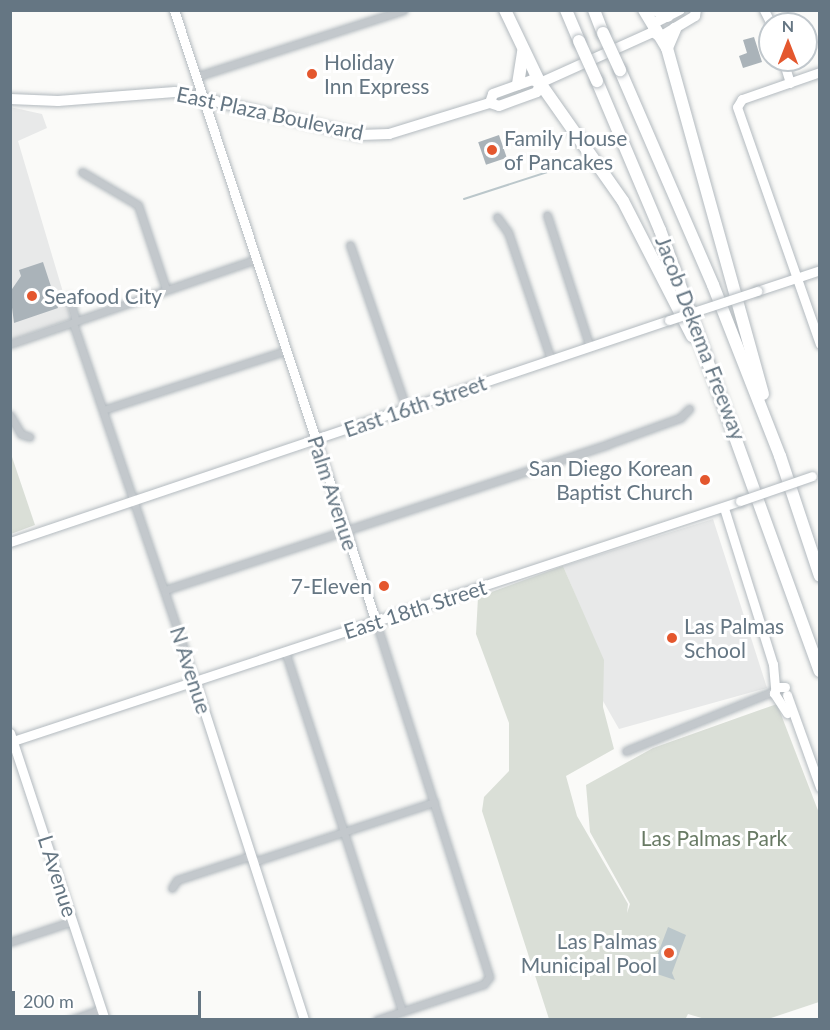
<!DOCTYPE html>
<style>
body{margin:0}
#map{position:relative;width:830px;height:1030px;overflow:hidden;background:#fafaf8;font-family:Lato,sans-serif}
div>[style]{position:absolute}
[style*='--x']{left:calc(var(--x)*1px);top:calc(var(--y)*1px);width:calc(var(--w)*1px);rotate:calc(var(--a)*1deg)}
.built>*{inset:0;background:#e8e9e9}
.green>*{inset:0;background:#dadfd7}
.water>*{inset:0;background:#bbc7cb}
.stream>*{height:2px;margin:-1px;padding:0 1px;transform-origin:1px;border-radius:1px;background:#bbc7cb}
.building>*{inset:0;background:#aab3b9;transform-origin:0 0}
.roads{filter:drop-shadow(0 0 2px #b3babf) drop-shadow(0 0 2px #b3babf)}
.street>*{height:7px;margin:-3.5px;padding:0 3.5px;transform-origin:3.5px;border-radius:3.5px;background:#c3c8cc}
.secondary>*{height:9px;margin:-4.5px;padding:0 4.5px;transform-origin:4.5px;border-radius:4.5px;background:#fff}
.primary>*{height:10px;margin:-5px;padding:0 5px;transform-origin:5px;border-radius:5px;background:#fff}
.highway>*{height:12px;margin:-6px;padding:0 6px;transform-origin:6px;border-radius:6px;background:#fff}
.bridges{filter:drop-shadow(0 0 2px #b3babf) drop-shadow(0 0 2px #b3babf)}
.secondary-bridge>*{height:9px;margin:-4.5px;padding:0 4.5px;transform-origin:4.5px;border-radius:4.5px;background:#fff}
.highway-bridge>*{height:12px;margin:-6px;padding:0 6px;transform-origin:6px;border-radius:6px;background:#fff}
.dots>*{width:16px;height:16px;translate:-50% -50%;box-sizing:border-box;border:3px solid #fff;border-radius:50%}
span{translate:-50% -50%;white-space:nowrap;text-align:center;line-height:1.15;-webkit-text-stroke:6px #fff;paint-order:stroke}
.poi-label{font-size:21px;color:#657683}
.left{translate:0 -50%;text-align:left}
.right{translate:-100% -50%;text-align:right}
.street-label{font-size:21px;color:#657683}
.park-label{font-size:21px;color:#687a64}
.frame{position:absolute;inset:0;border:12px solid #657683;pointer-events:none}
.north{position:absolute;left:758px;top:12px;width:60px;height:60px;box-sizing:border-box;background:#fff;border:2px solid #c1c8cd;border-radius:50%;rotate:0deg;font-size:16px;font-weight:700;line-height:24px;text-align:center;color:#657683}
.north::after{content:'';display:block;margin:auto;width:21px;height:27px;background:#e4572e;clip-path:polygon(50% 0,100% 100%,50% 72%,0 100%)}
.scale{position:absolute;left:12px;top:991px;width:189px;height:27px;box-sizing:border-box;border:3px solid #657683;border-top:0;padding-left:8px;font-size:18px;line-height:21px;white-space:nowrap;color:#657683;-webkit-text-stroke:4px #fff;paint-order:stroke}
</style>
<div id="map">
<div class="built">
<div style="clip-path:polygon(10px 107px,42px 114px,47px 128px,18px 141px,71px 319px,11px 340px)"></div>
<div style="clip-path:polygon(713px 519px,767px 688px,619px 729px,603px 701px,603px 660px,563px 566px)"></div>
</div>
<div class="green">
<div style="clip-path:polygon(10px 451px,35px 525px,11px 534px,10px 534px)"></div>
<div style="clip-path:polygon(563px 566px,604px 660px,603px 707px,614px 749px,566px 776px,577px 816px,628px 904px,627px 913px,630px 904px,590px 832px,586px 785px,653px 748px,777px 704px,819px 813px,819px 1002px,768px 1019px,705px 1019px,688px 1014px,685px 1020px,549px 1019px,482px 811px,484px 797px,509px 771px,509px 723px,476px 634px,478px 597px)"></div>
</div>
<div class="water">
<div style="clip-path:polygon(668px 927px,686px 935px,672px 973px,675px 980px,651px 972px)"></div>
</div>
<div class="stream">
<div style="--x:464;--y:199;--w:104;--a:-17.9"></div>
</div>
<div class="building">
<div style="clip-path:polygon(754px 37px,762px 62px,743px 68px,739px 56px,747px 53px,743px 40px)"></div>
<div style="left:499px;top:135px;width:24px;height:22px;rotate:71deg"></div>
<div style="clip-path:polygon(43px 262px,58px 308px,14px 323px,10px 292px,21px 276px,19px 270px)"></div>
</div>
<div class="roads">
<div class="street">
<div style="--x:195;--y:77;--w:219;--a:-17.8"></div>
<div style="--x:82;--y:172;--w:65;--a:30.5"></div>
<div style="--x:138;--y:205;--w:89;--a:71.6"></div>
<div style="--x:547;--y:215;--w:139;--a:72"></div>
<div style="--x:497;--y:217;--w:19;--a:54"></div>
<div style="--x:508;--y:232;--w:135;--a:71.4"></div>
<div style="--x:350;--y:245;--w:172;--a:71"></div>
<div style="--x:69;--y:297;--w:25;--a:74"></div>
<div style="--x:73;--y:323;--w:379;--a:71.2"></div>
<div style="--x:10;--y:344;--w:261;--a:-19"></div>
<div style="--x:103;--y:410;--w:191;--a:-18"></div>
<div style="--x:10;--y:415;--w:22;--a:60"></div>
<div style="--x:21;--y:434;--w:9;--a:18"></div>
<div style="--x:165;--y:590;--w:466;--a:-18.2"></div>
<div style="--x:608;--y:444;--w:77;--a:-19.9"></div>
<div style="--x:680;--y:418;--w:13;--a:-45"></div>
<div style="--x:376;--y:622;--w:373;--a:72.3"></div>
<div style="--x:489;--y:977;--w:9;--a:126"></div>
<div style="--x:484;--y:984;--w:113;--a:161.4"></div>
<div style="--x:285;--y:651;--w:379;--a:72"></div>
<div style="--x:626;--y:751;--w:160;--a:-22.1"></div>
<div style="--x:253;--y:862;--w:191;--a:-18.3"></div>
<div style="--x:172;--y:888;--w:9;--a:-58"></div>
<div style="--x:177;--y:880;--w:77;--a:-18.2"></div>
<div style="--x:10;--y:942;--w:66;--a:-18.4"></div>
<div style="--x:71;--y:1020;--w:32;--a:-20"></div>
</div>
<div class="secondary">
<div style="--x:174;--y:10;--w:644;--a:71.73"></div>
<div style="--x:764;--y:10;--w:16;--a:63"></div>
<div style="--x:783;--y:60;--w:24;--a:73"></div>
<div style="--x:820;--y:72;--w:83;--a:160.9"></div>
<div style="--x:742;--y:99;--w:9;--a:122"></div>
<div style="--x:737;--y:107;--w:251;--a:70.7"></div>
<div style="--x:757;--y:291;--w:66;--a:-18.4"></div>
<div style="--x:724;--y:508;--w:164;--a:72.6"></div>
<div style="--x:773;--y:664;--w:25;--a:85"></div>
<div style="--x:10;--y:542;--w:695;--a:-18.62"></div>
<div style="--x:195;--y:682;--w:355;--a:72.1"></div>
<div style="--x:785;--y:687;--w:8;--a:180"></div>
<div style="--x:777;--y:687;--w:7;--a:117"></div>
<div style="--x:774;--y:693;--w:24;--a:57"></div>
<div style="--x:787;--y:695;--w:98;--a:70.3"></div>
<div style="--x:10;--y:733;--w:302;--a:71.7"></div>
<div style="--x:10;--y:742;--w:769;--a:-18.27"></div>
</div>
<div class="primary">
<div style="--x:653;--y:32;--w:9;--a:-84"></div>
<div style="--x:654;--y:23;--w:29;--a:-27"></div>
<div style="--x:10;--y:99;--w:48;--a:2.4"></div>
<div style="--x:58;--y:101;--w:117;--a:-4.4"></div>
<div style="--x:175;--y:92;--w:190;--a:13.1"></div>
<div style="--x:360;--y:135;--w:29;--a:-2"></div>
<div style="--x:389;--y:134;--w:106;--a:-17.1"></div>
<div style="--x:490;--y:103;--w:9;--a:18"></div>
<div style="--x:499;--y:106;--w:40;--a:-20.2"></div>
<div style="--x:537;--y:92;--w:9;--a:-72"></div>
<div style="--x:490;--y:103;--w:9;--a:-72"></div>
<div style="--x:493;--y:94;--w:41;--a:-19.7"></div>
<div style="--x:532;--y:80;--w:9;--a:21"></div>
<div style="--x:540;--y:83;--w:124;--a:-24.3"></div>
<div style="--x:653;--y:32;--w:9;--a:36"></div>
<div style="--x:660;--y:37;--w:41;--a:-31"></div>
<div style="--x:695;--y:16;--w:6;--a:-81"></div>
</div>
<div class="highway">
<div style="--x:505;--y:10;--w:81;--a:64.4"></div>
<div style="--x:540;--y:83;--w:144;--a:54.9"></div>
<div style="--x:623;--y:201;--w:152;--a:62.9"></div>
<div style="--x:566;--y:10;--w:34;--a:67"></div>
<div style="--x:594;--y:10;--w:25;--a:69"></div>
<div style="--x:644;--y:10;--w:44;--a:58.8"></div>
<div style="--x:667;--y:48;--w:359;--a:74.5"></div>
<div style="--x:656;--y:10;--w:13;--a:27"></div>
<div style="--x:667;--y:48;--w:21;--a:-67"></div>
<div style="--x:620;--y:70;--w:234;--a:66.6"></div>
<div style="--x:713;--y:285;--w:184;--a:68.6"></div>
<div style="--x:780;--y:456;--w:126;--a:71.6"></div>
<div style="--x:597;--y:81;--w:162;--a:67.1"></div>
<div style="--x:660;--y:230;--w:469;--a:70.1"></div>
<div style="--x:518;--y:84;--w:33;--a:-81"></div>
</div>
</div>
<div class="bridges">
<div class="secondary-bridge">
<div style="--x:669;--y:320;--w:93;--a:-18.2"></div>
<div style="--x:740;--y:501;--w:76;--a:-19.1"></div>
</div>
<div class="highway-bridge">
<div style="--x:603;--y:33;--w:41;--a:65.3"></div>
<div style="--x:579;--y:41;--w:44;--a:65.8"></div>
</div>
</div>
<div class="dots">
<div style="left:312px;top:74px;background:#e4572e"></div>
<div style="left:492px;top:150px;background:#e4572e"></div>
<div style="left:32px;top:296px;background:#e4572e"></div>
<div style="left:705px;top:480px;background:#e4572e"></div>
<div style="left:384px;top:586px;background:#e4572e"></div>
<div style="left:672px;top:638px;background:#e4572e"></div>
<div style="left:669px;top:953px;background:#e4572e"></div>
</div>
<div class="poi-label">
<span class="left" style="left:324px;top:74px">Holiday<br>Inn Express</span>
<span class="left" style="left:504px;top:150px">Family House<br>of Pancakes</span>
<span class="left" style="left:44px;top:296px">Seafood City</span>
<span class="right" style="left:693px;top:480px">San Diego Korean<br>Baptist Church</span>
<span class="right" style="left:372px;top:586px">7-Eleven</span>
<span class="left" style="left:684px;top:638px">Las Palmas<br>School</span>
<span class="right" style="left:657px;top:953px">Las Palmas<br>Municipal Pool</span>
</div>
<div class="street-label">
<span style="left:270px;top:113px;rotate:12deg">East Plaza Boulevard</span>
<span style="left:701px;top:338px;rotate:69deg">Jacob Dekema Freeway</span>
<span style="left:415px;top:406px;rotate:-19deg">East 16th Street</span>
<span style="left:333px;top:493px;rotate:72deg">Palm Avenue</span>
<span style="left:415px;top:609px;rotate:-18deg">East 18th Street</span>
<span style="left:191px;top:670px;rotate:72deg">N Avenue</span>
<span style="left:58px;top:876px;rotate:72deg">L Avenue</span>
</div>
<div class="park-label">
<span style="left:714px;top:838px">Las Palmas Park</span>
</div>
<div class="frame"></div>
<div class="north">N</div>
<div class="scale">200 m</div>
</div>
